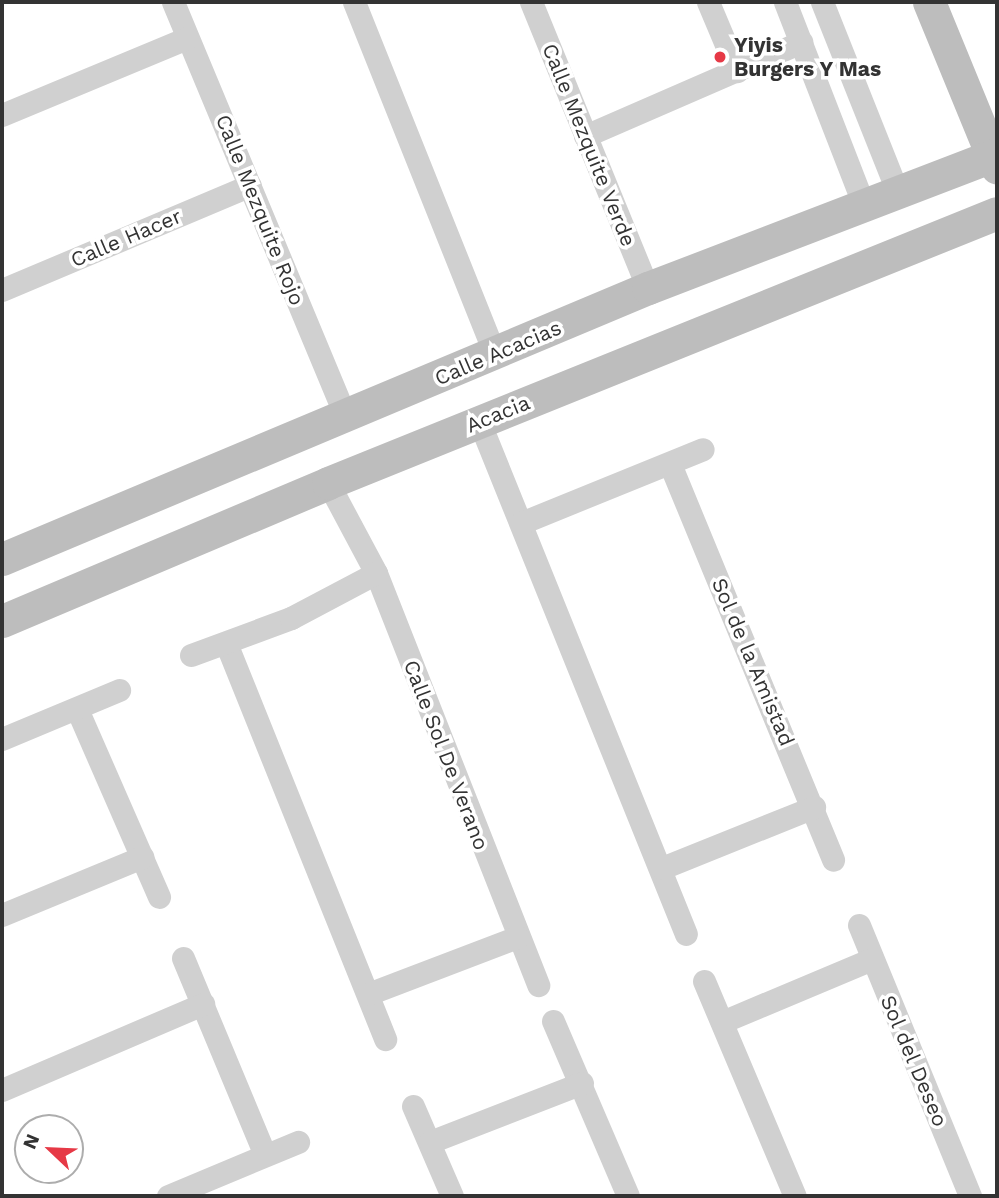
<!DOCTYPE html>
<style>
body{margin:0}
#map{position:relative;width:999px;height:1198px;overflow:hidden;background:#fff;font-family:"Work Sans",sans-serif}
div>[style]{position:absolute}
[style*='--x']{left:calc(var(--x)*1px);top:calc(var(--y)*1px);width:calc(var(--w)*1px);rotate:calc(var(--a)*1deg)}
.street>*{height:23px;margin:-11.5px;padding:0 11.5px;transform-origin:11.5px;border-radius:11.5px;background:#d0d0d0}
.secondary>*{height:33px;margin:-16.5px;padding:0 16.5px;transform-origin:16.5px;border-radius:16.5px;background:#bdbdbd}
.dots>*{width:19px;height:19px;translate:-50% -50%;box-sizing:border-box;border:4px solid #fff;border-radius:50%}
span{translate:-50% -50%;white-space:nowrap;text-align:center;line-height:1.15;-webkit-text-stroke:7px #fff;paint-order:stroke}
.poi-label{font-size:21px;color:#333;font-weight:700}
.left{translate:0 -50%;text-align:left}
.street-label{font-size:21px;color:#333}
.frame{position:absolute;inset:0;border:4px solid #333;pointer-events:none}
.north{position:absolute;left:14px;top:1114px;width:70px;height:70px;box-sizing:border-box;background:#fff;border:2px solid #adadad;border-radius:50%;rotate:293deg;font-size:19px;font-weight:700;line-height:28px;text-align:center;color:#333}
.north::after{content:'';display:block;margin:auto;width:24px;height:32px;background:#e63946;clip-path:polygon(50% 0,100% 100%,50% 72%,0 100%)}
</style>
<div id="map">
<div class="street">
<div style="--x:173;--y:2;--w:451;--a:67.4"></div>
<div style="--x:354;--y:2;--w:379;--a:68.2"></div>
<div style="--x:531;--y:2;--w:309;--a:67.8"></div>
<div style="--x:708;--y:2;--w:75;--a:67.2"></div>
<div style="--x:785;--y:2;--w:216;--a:68.8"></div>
<div style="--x:822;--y:2;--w:202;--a:68.3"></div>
<div style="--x:2;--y:115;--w:200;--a:-22.6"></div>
<div style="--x:585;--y:136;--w:236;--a:-23.5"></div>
<div style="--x:2;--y:290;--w:269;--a:-22.9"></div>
<div style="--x:479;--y:421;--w:553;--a:68.03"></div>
<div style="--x:670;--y:464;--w:428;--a:67.6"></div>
<div style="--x:328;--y:483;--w:102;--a:61.9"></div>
<div style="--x:376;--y:573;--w:443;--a:68.5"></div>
<div style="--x:521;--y:523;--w:196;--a:-22.1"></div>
<div style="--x:226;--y:643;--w:427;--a:68.1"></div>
<div style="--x:191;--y:655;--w:107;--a:-20.3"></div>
<div style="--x:291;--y:618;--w:96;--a:-27.9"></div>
<div style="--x:77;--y:709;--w:205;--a:66.4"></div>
<div style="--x:2;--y:739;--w:127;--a:-22.7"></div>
<div style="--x:662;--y:868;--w:164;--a:-21.9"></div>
<div style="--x:2;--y:915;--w:152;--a:-22.5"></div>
<div style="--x:859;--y:925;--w:293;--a:67.7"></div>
<div style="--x:183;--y:958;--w:213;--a:67.4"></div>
<div style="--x:704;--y:981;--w:233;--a:67.1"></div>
<div style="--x:368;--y:994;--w:160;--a:-20.9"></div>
<div style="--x:553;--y:1021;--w:190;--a:66.8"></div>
<div style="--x:722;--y:1022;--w:163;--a:-22.8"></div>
<div style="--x:2;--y:1090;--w:219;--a:-23.2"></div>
<div style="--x:413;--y:1106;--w:98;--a:66.6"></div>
<div style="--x:430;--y:1142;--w:163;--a:-21.2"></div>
<div style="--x:168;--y:1196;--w:141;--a:-22.6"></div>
</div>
<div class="secondary">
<div style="--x:929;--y:2;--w:179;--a:67.7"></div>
<div style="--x:2;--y:559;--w:701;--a:-22.76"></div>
<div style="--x:648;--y:288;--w:374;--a:-21"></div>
<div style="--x:2;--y:621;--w:354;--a:-22.9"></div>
<div style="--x:328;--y:483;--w:721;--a:-21.98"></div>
</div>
<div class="dots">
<div style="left:720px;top:57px;background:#e63946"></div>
</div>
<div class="poi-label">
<span class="left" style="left:734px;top:57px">Yiyis<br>Burgers Y Mas</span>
</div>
<div class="street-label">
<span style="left:589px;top:145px;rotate:68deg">Calle Mezquite Verde</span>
<span style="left:260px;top:210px;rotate:68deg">Calle Mezquite Rojo</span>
<span style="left:126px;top:238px;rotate:-23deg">Calle Hacer</span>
<span style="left:498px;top:353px;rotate:-23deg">Calle Acacias</span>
<span style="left:498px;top:414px;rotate:-22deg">Acacia</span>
<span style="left:753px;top:662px;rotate:67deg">Sol de la Amistad</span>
<span style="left:446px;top:755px;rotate:69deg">Calle Sol De Verano</span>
<span style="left:914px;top:1061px;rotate:67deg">Sol del Deseo</span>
</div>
<div class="frame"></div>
<div class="north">N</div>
</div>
